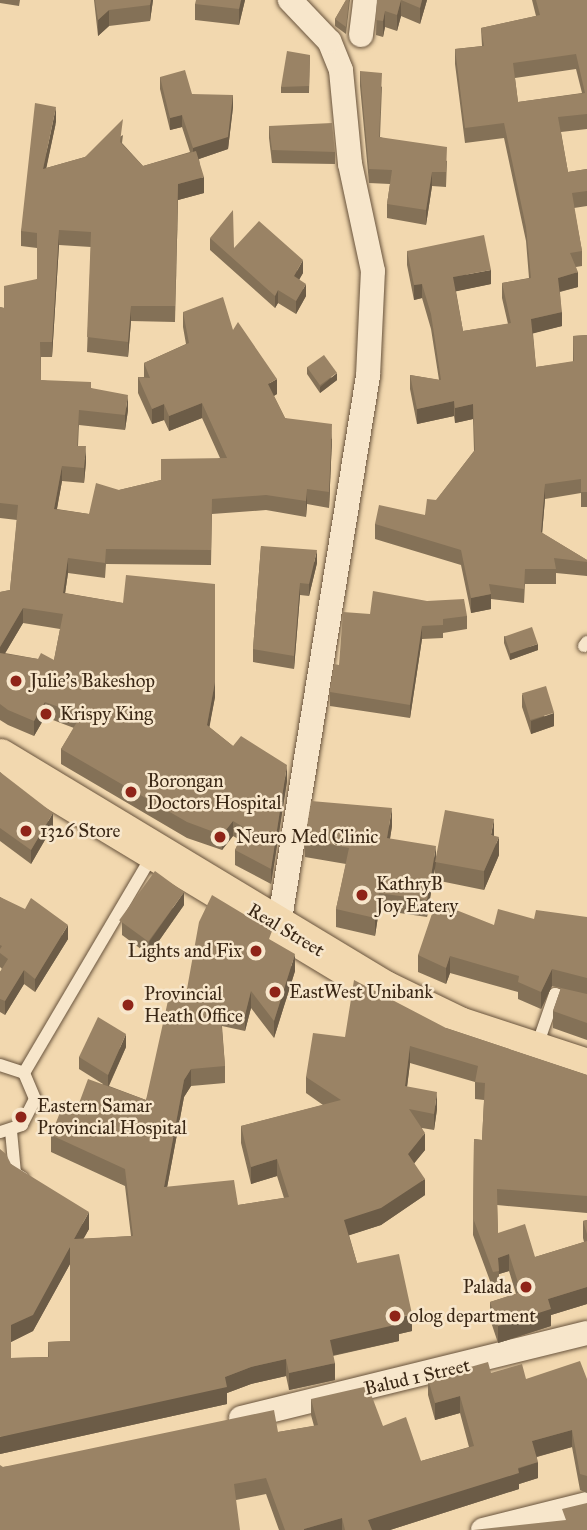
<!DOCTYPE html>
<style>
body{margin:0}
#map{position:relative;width:587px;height:1530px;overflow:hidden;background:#f2d8af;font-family:"IM FELL Great Primer",serif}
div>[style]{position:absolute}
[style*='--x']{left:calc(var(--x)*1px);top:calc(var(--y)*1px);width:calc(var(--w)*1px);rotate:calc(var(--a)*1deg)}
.roads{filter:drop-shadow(0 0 2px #68533c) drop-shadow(0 0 2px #68533c)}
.service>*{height:12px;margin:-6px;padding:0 6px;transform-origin:6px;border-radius:6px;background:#f7e6cb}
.minor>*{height:24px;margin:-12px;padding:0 12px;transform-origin:12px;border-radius:12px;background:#f7e6cb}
.primary>*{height:38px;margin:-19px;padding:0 19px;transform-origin:19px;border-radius:19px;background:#f2d8af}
.wall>*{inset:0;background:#847157}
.shaded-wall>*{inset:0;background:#6c5c47}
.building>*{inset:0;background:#9a8365;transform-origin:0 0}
.dots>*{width:19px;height:19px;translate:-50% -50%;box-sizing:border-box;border:4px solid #f7e6cb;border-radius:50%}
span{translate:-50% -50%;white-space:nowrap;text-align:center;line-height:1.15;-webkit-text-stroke:5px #f7e6cb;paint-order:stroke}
.poi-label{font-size:19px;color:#3a2715}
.left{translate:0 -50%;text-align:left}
.right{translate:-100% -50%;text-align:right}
.street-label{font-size:19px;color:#3a2715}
</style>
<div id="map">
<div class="roads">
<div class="service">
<div style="--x:584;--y:646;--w:5;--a:-53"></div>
<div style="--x:537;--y:1046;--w:55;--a:-70.9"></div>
<div style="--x:555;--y:994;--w:33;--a:16"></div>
<div style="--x:0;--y:1065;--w:25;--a:18"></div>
<div style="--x:24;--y:1073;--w:28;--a:67"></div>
<div style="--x:35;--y:1099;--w:29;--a:117"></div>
<div style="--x:22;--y:1125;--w:23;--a:162"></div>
<div style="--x:24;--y:1073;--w:252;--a:-59.5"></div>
<div style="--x:11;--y:1131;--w:42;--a:84.6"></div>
<div style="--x:15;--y:1173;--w:9;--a:32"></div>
</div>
<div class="minor">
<div style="--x:361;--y:35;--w:35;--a:-83"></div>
<div style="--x:279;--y:925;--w:556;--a:-80.79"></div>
<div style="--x:368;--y:376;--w:105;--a:-87.3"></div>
<div style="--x:373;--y:271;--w:109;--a:-102.1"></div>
<div style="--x:350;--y:164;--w:94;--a:-95.5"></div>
<div style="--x:341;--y:70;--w:31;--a:-112"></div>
<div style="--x:329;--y:41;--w:57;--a:-133.6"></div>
<div style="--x:241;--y:1418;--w:356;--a:-13.8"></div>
<div style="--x:483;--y:1530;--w:107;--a:-14"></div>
</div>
<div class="primary">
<div style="--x:0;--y:758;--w:449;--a:31.1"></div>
<div style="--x:385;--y:990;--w:82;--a:25.9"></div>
<div style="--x:459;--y:1026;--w:135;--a:18.2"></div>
</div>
</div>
<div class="wall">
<div style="clip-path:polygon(0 0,20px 0,19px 6px,0 3px)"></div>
<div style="clip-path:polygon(94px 0,153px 0,150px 21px,109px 26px,98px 36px)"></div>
<div style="clip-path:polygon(245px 0,239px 25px,195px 20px,195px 4px)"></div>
<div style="clip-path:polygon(346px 0,350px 0,346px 34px,335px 26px,335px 19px)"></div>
<div style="clip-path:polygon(377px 0,427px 0,420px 24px,401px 16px,397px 31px,385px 27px,383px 37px,376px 35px)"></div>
<div style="clip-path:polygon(evenodd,532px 0,587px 0,587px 129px,561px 132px,568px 172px,587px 169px,587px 206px,574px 208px,582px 251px,582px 266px,576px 267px,578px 287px,560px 292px,562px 326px,533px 333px,536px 367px,573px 362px,573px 336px,587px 335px,587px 507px,581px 507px,581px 493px,545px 499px,542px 533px,587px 560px,587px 576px,556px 573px,556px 584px,525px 584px,524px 603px,491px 599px,491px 609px,471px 613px,461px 565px,375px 539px,375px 524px,425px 515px,474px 451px,473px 419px,455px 423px,454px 416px,417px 424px,410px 389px,410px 375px,439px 380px,431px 329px,422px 298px,414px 300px,407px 265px,407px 251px,491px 284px,456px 291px,463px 331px,508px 324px,502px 298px,502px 283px,529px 278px,526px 241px,504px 138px,465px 143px,455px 64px,455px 49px,482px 46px,481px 28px,536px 16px,532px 0,576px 69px,582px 93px,518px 102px,515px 78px,576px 69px)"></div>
<div style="clip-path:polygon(310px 55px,309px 93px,281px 93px,281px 87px)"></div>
<div style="clip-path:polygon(360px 71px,382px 87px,380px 137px,447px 161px,446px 187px,432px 186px,426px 225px,387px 218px,387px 204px,390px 184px,369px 183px,360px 86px)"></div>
<div style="clip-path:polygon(evenodd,160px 77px,192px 94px,233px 107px,228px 149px,199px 159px,204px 193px,178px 200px,175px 322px,131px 321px,128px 357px,87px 352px,91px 247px,59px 245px,52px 357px,41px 357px,41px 380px,91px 388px,128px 410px,125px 430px,79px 425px,78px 446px,86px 462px,84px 483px,62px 481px,57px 509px,89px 514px,119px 490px,161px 480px,220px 458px,202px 418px,169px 431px,164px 420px,152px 424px,138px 393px,138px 377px,144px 377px,144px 363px,186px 344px,183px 327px,183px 312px,233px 330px,277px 394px,274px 396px,285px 418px,332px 439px,329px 508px,307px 504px,306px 517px,266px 510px,212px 514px,211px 565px,106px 564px,105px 578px,68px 573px,65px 593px,123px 603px,215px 584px,215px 697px,209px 727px,233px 746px,287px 781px,271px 884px,235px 865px,235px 850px,240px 840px,233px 836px,222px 850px,187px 838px,61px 764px,61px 749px,74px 728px,45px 717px,34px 736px,8px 725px,0 720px,0 592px,10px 590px,17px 520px,0 518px,0 307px,4px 308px,37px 279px,37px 248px,21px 246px,21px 231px,56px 122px,46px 168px,85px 157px,123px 135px,122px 143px,143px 166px,190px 152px,182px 127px,170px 130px,160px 89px,160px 77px,23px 623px,60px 629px,54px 660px,38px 659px,5px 653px,23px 623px)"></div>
<div style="clip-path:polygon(269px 126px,335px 152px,335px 164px,272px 163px,269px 138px)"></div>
<div style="clip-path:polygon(210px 238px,234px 248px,303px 273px,299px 279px,306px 296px,296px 314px,278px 303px,275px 308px,210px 250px)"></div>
<div style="clip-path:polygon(307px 367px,337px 380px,320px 393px,307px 374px)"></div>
<div style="clip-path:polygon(261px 546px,317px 563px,309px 596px,300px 595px,294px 669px,253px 662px,253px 649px)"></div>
<div style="clip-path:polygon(370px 614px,467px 616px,467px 629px,443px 633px,443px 638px,422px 639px,410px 718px,330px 706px,330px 692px)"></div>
<div style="clip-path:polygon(504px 636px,538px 650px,510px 660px,504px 643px)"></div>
<div style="clip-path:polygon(522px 694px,554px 726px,531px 734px,522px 707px)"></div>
<div style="clip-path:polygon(0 772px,53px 826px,31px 864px,0 841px)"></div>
<div style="clip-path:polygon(392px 826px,390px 839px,436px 859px,494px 836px,499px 855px,484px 890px,435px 880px,435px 867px,427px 917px,379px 910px,375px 936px,336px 927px,336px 909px,346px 864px,305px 857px,305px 839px)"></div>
<div style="clip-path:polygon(0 897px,68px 939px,35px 992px,24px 984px,5px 1015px,0 1012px,0 972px,2px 969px,0 967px)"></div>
<div style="clip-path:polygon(184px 905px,149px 955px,122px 935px,122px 922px)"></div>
<div style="clip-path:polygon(587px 917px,587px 1040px,553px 1028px,553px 1011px,561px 988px,552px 986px,541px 1009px,518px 999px,518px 992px,450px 973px,446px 984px,418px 972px,418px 955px,494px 925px,534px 919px)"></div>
<div style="clip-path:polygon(evenodd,272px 941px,295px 971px,274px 1038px,251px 1008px,245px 1031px,222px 1026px,225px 1066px,225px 1083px,191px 1086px,184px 1097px,167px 1187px,238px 1205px,284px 1198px,277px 1176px,251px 1184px,241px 1143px,241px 1126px,323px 1105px,306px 1093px,306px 1077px,345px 1037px,446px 1028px,587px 1075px,587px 1213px,497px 1205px,498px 1233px,535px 1257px,584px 1242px,583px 1238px,583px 1221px,587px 1220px,587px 1304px,551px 1315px,551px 1326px,498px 1343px,490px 1319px,490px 1302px,516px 1294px,509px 1271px,499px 1274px,499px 1288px,493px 1289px,473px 1235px,474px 1139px,482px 1140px,484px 1100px,475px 1099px,475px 1082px,410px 1063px,407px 1087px,437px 1109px,434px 1130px,422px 1128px,425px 1150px,414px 1163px,425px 1195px,381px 1225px,349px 1235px,357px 1263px,412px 1331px,399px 1334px,399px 1341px,333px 1356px,335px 1380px,289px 1390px,286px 1376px,251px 1384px,227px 1393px,227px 1404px,0 1454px,11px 1164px,89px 1229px,83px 1239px,131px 1236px,125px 1186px,51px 1152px,51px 1135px,78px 1106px,103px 1084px,79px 1069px,79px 1057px,126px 1047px,109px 1086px,146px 1100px,185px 1000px,272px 941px,70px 1264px,70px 1341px,48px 1342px,48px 1357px,11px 1358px,11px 1342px,33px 1331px,70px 1264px)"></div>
<div style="clip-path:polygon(491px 1373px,526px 1379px,587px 1379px,587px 1493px,580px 1490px,572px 1447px,537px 1457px,538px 1478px,519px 1484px,519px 1489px,390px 1530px,279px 1530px,266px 1494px,236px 1500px,3px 1467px,278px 1432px,314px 1426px,311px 1415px,311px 1399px,383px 1426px,421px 1461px,469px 1447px,460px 1413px,435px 1420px,428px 1395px,428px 1379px)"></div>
</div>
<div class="shaded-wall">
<div style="clip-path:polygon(151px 0,153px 0,150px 21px,150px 5px)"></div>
<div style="clip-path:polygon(241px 0,245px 0,239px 25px,239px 9px)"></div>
<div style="clip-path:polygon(401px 0,401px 16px,397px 31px,397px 15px)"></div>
<div style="clip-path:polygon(422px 0,427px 0,420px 24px,420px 8px)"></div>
<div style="clip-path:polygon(109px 10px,109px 26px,98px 36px,98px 20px)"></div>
<div style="clip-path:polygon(385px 11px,385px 27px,383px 37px,383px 21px)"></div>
<div style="clip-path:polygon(233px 95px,233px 107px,228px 149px,193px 161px,193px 148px)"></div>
<div style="clip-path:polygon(56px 107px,56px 122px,43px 184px,43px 169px)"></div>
<div style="clip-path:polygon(182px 115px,182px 127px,170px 130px,170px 118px)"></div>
<div style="clip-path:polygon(432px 172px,432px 186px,426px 225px,426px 210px)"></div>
<div style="clip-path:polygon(204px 177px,204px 193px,178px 200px,175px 322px,178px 184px)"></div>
<div style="clip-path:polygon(59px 230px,59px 245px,52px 357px,52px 342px)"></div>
<div style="clip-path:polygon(303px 260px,303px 273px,294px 289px,294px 276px)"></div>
<div style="clip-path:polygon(491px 270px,491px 284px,453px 292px,453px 277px)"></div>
<div style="clip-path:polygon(578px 272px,578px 287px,558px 292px,558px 278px)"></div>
<div style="clip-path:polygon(306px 284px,306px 296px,296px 314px,296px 301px)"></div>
<div style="clip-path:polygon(422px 284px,422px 298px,414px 300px,414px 285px)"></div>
<div style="clip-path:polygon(278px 290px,278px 303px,275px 308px,275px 296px)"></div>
<div style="clip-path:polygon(131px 306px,131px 321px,128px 357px,128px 342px)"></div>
<div style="clip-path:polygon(562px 312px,562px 326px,531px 334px,531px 319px)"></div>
<div style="clip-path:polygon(337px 373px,337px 380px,320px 393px,320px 387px)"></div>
<div style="clip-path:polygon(277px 379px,277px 394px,268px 399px,268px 384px)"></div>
<div style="clip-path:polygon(128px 395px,128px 410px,125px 430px,125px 415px)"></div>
<div style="clip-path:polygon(454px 401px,454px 416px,417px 424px,417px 409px)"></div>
<div style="clip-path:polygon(202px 403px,202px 418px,169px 431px,169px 416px)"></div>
<div style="clip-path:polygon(164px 404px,164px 420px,152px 424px,152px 409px)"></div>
<div style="clip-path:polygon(473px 404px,473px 419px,455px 423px,455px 408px)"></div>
<div style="clip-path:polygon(332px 424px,332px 439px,329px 508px,329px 492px)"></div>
<div style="clip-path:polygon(86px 446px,86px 462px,84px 483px,84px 468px)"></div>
<div style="clip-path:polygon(62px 466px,62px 481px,54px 524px,54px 509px)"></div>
<div style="clip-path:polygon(545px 484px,545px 499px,541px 547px,541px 532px)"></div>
<div style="clip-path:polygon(307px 489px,307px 504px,306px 517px,306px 501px)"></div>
<div style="clip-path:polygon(317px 550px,317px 563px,309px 596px,309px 584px)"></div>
<div style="clip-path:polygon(68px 558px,68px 573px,63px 608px,63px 593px)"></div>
<div style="clip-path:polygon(300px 583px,300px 595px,294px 669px,294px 656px)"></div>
<div style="clip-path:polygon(491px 594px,491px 609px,471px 613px,471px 598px)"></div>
<div style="clip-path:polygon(23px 608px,23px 623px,0 662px,0 647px)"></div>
<div style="clip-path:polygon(422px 626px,422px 639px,410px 718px,410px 705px)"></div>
<div style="clip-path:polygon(538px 644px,538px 650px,510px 660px,510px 653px)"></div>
<div style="clip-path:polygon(215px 682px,215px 697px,207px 740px,207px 725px)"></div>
<div style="clip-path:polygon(45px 702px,45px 717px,34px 736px,34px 721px)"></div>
<div style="clip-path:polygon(554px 713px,554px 726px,531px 734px,531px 721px)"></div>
<div style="clip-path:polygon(287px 765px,287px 781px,271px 884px,271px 869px)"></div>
<div style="clip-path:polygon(392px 808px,392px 826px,387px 856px,387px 838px)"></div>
<div style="clip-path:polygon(53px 813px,53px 826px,31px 864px,31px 850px)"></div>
<div style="clip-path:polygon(494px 819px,494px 837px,491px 835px)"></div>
<div style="clip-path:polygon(233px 821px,233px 836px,222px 850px,222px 835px)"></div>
<div style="clip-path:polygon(499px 837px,499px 855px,484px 890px,484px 871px)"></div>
<div style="clip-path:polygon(436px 846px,436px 862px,427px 917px,427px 900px)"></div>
<div style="clip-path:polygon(184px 892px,184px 905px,149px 955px,149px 942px)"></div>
<div style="clip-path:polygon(379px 893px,379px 910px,375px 936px,375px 918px)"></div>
<div style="clip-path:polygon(68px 925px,68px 939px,35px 992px,35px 979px)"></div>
<div style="clip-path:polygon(295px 954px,295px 971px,274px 1038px,274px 1021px)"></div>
<div style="clip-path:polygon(450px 956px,450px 973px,446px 984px,446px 968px)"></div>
<div style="clip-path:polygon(552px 969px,552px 986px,541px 1009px,541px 992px)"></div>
<div style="clip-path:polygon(24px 970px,24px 984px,5px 1015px,5px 1001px)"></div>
<div style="clip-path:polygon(251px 991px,251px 1008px,245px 1031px,245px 1015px)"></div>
<div style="clip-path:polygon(126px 1034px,126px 1047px,108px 1087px,108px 1075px)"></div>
<div style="clip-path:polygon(410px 1046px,410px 1063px,405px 1103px,405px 1086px)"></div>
<div style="clip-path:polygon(191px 1069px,191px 1086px,184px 1097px,164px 1204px,164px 1187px,184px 1080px)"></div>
<div style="clip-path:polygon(437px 1092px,437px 1109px,434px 1130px,434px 1114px)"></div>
<div style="clip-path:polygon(425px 1133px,425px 1150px,408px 1171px,408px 1154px)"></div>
<div style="clip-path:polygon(277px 1159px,277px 1176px,251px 1184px,251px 1167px)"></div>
<div style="clip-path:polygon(425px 1179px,425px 1195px,381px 1225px,344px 1237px,344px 1220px)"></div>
<div style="clip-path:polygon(89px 1212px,89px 1229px,74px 1256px,74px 1239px)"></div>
<div style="clip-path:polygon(70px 1247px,70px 1264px,33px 1331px,11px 1342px,11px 1325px)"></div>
<div style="clip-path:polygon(509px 1254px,509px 1271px,499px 1274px,498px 1258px)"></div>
<div style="clip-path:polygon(587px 1287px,587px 1304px,551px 1315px,551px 1326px,498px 1343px,498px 1326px,548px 1299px)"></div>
<div style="clip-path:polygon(412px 1314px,412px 1331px,399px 1334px,399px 1341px,330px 1356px,330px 1340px,397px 1318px)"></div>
<div style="clip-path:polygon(286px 1359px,286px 1376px,251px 1384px,227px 1393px,227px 1404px,0 1454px,0 1437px,225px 1377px,251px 1367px)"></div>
<div style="clip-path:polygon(335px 1363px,335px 1380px,289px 1390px,289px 1373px)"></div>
<div style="clip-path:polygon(460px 1396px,460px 1413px,435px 1420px,435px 1403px)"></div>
<div style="clip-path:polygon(572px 1430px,572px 1447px,532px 1458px,532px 1441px)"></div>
<div style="clip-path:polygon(538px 1462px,538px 1478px,519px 1484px,519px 1489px,390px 1530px,368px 1530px,368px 1520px)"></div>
<div style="clip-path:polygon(342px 1518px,342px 1530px,304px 1530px,304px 1529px)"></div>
</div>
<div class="building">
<div style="clip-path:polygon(95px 0,151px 0,150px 5px,109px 10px,98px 20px)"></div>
<div style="clip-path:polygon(196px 0,241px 0,239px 9px,195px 4px)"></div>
<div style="clip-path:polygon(346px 0,349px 0,346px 27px,335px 19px)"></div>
<div style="clip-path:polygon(377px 0,422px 0,420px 8px,401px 0,397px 15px,385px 11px,383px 21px,376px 20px)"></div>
<div style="clip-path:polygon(evenodd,536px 0,587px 0,587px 114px,558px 117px,568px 172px,587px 169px,587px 191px,572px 193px,582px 251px,570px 253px,578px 272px,558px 278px,562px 312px,531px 319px,536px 367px,574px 361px,573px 336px,587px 335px,587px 492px,581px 492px,581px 479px,545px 484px,541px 532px,587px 560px,587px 562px,554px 558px,556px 569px,525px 569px,524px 589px,489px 584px,491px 594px,471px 598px,461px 550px,375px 524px,379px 505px,425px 515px,427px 499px,436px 500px,475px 450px,473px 404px,455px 408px,454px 401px,417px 409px,410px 375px,441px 380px,431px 314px,422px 284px,414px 285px,407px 251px,484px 235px,491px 270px,453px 277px,463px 331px,511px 323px,502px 283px,531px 278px,526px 227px,504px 123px,465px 128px,455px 49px,484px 46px,481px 28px,540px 15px,536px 0,576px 54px,585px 93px,518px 102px,513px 63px,576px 54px)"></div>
<div style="clip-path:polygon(287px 51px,310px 55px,309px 86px,281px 87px)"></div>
<div style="clip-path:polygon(185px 70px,192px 94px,233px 95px,228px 137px,193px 148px,182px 115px,170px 118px,160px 77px)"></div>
<div style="clip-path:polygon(360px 71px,382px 73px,379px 137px,447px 147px,446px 172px,432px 172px,426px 210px,387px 204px,392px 170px,369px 169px)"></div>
<div style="clip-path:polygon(35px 103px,56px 107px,43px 169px,85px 157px,123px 119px,120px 142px,143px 166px,196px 151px,204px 177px,178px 184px,175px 306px,131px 306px,128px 342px,87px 337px,91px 232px,59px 230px,52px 342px,40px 342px,41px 380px,91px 382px,91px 388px,128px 395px,125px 415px,79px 410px,77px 446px,86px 446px,84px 468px,62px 466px,54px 509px,89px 514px,96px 483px,119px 490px,161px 480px,161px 459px,227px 458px,202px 403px,169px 416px,164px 404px,152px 409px,138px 377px,150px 378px,144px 363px,189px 343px,183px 312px,223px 297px,233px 330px,238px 322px,277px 379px,268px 384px,285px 418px,332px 424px,329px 492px,307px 489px,306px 501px,266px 495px,212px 499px,211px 550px,106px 549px,105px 563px,68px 558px,63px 593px,123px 603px,126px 575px,215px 584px,215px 682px,207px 725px,233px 746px,241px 736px,287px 765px,271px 869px,235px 850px,245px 828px,233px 821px,222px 835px,187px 822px,61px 749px,81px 715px,45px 702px,34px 721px,8px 710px,0 704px,0 653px,38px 659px,41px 653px,54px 660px,63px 614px,23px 608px,0 647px,0 592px,10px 590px,18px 505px,0 503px,0 307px,4px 308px,4px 286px,37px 279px,37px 233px,21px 231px)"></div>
<div style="clip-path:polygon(332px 123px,335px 152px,272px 150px,269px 126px)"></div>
<div style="clip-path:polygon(233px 210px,234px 248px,259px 221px,303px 260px,294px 276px,306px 284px,296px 301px,278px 290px,275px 296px,210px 238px)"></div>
<div style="left:324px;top:355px;width:22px;height:21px;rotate:54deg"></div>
<div style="clip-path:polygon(261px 546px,317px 550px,309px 584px,300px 583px,294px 656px,253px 649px)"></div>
<div style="clip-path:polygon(373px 591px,427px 601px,464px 599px,467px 616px,443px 619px,443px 625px,422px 626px,410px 705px,330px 692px,334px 664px,339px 665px,343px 612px,370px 614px)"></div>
<div style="left:532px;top:627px;width:18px;height:29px;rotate:71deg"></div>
<div style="left:546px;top:686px;width:28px;height:25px;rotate:73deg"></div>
<div style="clip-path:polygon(0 772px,53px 813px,31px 850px,0 828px)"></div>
<div style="clip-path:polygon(311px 801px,392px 808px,387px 838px,436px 846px,427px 900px,379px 893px,375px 918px,336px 909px,349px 848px,305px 839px)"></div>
<div style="clip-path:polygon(445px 810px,494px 819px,491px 835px,499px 837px,484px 871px,435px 862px)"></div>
<div style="left:155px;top:871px;width:36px;height:61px;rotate:36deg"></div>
<div style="clip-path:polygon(evenodd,212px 895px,272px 931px,269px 939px,295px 954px,274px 1021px,251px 991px,245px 1015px,220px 1008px,225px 1066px,191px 1069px,184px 1080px,164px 1187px,234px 1180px,238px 1205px,289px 1197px,277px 1159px,251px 1167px,241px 1126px,341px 1100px,306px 1077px,313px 1033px,345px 1037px,354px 980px,446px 1028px,587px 1075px,587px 1196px,497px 1189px,498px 1233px,525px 1224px,535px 1257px,587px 1241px,587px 1287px,548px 1299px,551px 1309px,498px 1326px,490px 1302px,521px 1292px,509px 1254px,498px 1258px,499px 1271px,493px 1272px,473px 1218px,474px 1139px,482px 1140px,485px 1083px,475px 1082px,478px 1066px,410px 1046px,405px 1086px,437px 1092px,434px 1114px,409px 1109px,425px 1133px,408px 1154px,425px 1179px,381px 1208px,344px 1220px,357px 1263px,399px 1254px,412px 1314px,397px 1318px,399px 1324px,330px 1340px,335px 1363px,289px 1373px,286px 1359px,251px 1367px,225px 1377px,227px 1387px,0 1437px,0 1149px,6px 1154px,11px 1164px,89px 1212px,74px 1239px,133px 1236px,125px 1169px,51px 1135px,65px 1100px,78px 1106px,88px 1079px,146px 1100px,169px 996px,185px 1000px,199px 922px,212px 895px,70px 1247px,70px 1341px,48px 1342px,49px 1357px,11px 1358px,11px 1325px,33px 1315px,70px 1247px)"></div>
<div style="clip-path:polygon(0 897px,25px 909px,31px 898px,68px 925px,35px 979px,24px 970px,5px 1001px,0 999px,0 972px,8px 959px,0 953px,0 949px,2px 946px,0 945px)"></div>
<div style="clip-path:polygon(436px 902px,494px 925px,498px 909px,534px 919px,536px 910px,587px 917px,587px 978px,552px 969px,541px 992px,518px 982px,519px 976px,450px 956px,446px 968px,418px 955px)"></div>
<div style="clip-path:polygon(561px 988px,587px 994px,587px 1023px,553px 1011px)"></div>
<div style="clip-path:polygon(98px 1017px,126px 1034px,108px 1075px,79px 1057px)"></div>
<div style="clip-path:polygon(587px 1220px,587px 1234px,583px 1221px)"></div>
<div style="clip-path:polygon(580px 1361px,587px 1379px,587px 1476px,580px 1474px,572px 1430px,532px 1441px,538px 1462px,518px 1468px,519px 1473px,368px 1520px,372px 1530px,345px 1530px,342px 1518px,304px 1529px,304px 1530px,285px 1530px,266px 1478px,234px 1484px,240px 1530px,0 1530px,0 1465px,3px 1467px,274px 1410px,278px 1432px,318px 1425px,311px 1399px,368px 1386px,383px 1426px,406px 1417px,421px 1461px,474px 1446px,460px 1396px,435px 1403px,428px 1379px,488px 1362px,491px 1373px,522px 1364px,526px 1379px)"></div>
<div style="clip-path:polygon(587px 1503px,587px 1530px,473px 1530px,566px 1520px,562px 1509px)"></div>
</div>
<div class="dots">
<div style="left:16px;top:681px;background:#8f2418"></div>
<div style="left:46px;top:714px;background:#8f2418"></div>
<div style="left:131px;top:792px;background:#8f2418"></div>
<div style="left:26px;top:831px;background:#8f2418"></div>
<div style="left:220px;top:837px;background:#8f2418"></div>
<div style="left:362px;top:895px;background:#8f2418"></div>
<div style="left:256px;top:951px;background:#8f2418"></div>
<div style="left:275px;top:992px;background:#8f2418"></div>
<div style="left:128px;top:1005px;background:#8f2418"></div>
<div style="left:21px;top:1117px;background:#8f2418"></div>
<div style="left:526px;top:1287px;background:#8f2418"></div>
<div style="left:395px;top:1316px;background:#8f2418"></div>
</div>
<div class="poi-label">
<span class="left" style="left:30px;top:681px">Julie's Bakeshop</span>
<span class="left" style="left:60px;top:714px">Krispy King</span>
<span class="left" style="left:147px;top:792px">Borongan<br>Doctors Hospital</span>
<span class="left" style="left:40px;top:831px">1326 Store</span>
<span class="left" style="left:236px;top:837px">Neuro Med Clinic</span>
<span class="left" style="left:376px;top:895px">KathryB<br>Joy Eatery</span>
<span class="right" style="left:242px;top:951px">Lights and Fix</span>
<span class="left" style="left:289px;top:992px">EastWest Unibank</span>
<span class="left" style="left:144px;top:1005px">Provincial<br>Heath Office</span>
<span class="left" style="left:37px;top:1117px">Eastern Samar<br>Provincial Hospital</span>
<span class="right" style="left:512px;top:1287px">Palada</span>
<span class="left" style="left:409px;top:1316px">olog department</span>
</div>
<div class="street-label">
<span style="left:286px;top:930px;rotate:31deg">Real Street</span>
<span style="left:417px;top:1377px;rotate:-13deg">Balud 1 Street</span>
</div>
</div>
